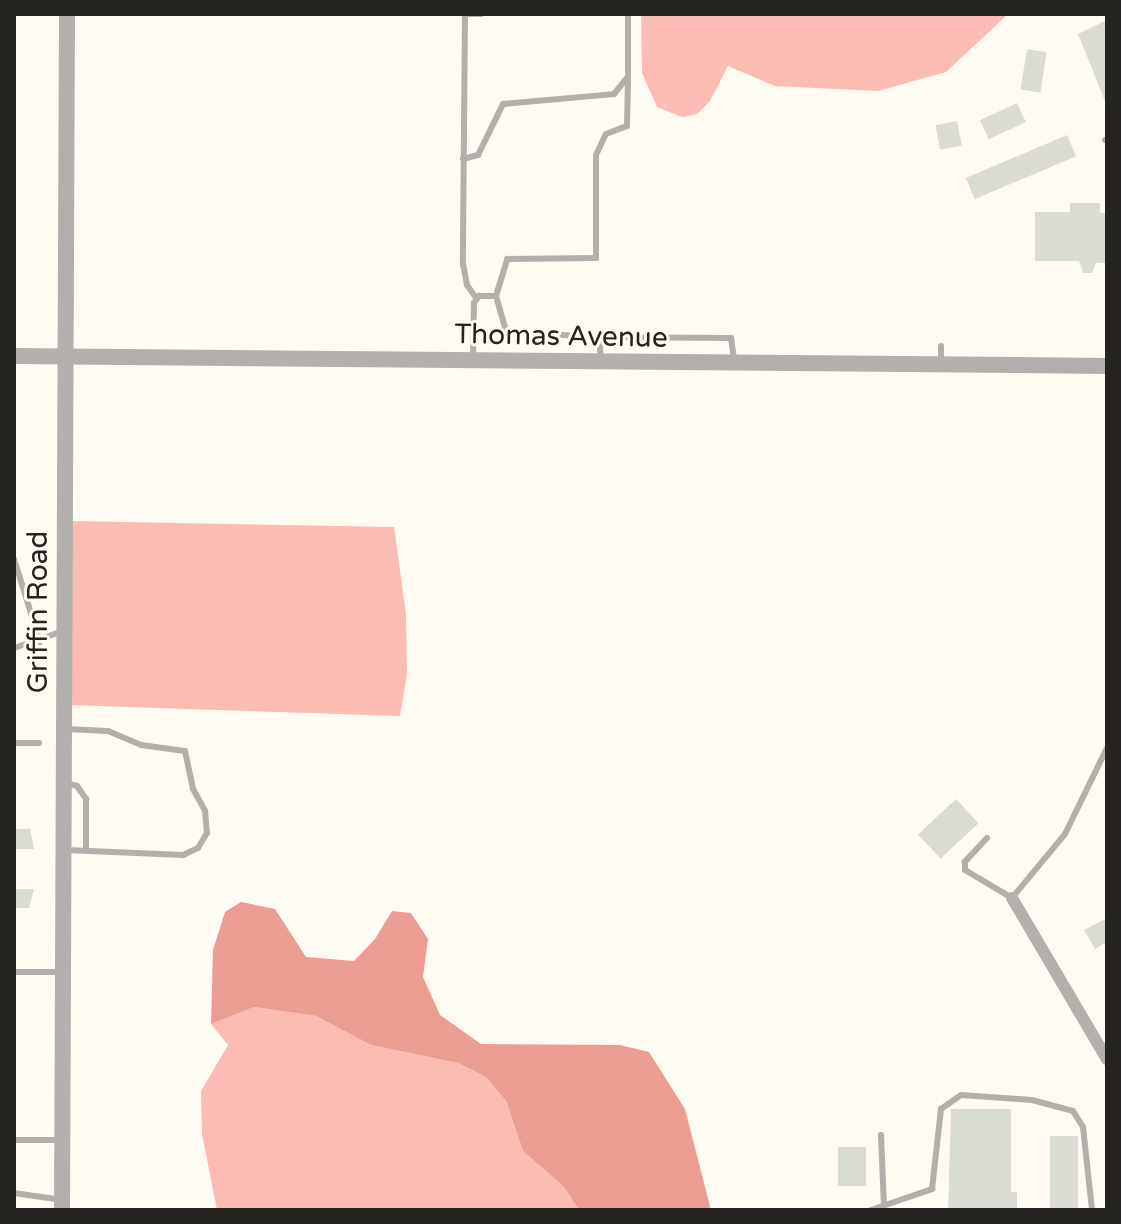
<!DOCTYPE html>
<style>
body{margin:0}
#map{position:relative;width:1121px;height:1224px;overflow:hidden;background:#fffbf2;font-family:"Varela Round",sans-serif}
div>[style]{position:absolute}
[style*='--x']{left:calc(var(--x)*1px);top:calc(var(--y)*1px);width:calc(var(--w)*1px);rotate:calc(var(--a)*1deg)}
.green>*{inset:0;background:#fcbcb3}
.forest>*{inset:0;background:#ec9d93}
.building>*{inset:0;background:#dadbd2;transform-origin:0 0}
.service>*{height:6px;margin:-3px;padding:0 3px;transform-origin:3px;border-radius:3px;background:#b3afad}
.minor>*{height:12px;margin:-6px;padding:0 6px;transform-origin:6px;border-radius:6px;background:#b3afad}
.tertiary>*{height:16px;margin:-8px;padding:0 8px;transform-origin:8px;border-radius:8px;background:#b3afad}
span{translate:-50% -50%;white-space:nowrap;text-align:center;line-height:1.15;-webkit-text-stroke:6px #fffbf2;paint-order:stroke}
.street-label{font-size:28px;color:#242320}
.frame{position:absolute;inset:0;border:16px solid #242320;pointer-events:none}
</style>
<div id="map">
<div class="green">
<div style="clip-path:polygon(641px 14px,1008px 14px,946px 72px,878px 91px,775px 86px,728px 66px,710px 101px,697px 114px,682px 117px,657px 107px,642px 73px)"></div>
<div style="clip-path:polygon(71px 521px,394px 527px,406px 614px,407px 674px,400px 716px,70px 705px)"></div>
<div style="clip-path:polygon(254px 1007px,316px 1016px,371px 1045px,458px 1063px,486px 1077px,506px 1101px,523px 1151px,564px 1187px,579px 1210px,217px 1210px,202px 1134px,201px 1091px,228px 1045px,211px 1024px)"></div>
</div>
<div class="forest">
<div style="clip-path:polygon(241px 902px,275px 909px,306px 957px,354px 961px,375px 939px,392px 911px,411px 913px,428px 939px,423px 977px,440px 1015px,481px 1044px,620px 1045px,649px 1052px,685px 1109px,711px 1210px,579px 1210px,564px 1187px,523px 1151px,506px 1101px,486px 1077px,458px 1063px,371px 1045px,316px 1016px,254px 1007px,211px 1024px,213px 950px,225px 912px)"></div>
</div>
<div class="building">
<div style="clip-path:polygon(1107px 20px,1107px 106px,1078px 34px)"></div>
<div style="left:1027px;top:49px;width:20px;height:41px;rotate:9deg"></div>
<div style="left:1017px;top:103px;width:21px;height:41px;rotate:65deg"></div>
<div style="left:957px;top:121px;width:25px;height:22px;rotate:79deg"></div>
<div style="left:1067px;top:135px;width:23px;height:110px;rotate:67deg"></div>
<div style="clip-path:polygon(1070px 203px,1100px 203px,1100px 213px,1107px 213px,1107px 263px,1096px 263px,1092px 273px,1083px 273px,1079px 261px,1035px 261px,1035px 212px,1070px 212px)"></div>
<div style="left:956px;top:799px;width:33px;height:52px;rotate:47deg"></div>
<div style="clip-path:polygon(14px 829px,30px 829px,34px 849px,14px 849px)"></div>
<div style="clip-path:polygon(14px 889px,34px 889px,29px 908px,14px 908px)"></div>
<div style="clip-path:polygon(1107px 918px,1107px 942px,1095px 949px,1084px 930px)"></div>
<div style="clip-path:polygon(951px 1109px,1011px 1109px,1011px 1192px,1017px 1192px,1017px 1210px,948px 1210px)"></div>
<div style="left:1050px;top:1136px;width:28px;height:74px"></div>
<div style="left:838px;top:1147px;width:28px;height:39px"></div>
</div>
<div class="service">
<div style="--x:465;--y:14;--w:250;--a:90.5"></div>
<div style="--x:463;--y:264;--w:21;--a:79"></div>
<div style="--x:467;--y:285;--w:16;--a:55"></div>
<div style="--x:467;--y:14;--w:14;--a:0"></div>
<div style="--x:1105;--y:140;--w:2;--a:-27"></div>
<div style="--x:463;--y:159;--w:16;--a:-15"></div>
<div style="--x:478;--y:155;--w:57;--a:-63.9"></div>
<div style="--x:503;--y:104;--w:111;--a:-5.1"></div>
<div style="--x:614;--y:94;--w:22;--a:-51"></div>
<div style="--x:628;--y:77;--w:63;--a:-90"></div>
<div style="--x:496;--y:296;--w:39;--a:-73"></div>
<div style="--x:507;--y:259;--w:89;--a:-0.6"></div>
<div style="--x:596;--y:258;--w:103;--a:-90"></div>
<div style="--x:596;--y:155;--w:23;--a:-65"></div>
<div style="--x:606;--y:134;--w:22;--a:-21"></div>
<div style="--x:627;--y:126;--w:49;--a:-88.8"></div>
<div style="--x:599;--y:337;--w:132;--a:0.4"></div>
<div style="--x:731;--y:338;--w:22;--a:82"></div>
<div style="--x:941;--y:346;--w:16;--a:90"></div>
<div style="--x:473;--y:358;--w:55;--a:-89"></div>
<div style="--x:474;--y:303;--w:9;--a:-54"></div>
<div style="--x:479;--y:296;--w:17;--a:0"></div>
<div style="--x:496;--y:296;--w:37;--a:74"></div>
<div style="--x:506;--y:332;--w:93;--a:3.1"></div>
<div style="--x:599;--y:337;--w:22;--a:85"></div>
<div style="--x:14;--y:559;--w:87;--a:72.6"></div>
<div style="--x:14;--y:648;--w:52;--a:-19.1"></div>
<div style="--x:66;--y:729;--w:42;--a:2.7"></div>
<div style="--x:108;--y:731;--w:36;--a:23"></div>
<div style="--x:141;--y:745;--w:44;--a:7.8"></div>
<div style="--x:185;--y:751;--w:39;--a:78"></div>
<div style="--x:193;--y:789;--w:25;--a:61"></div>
<div style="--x:205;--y:811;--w:22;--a:85"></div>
<div style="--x:207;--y:833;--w:17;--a:121"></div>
<div style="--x:198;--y:848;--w:17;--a:155"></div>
<div style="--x:183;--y:855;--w:117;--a:-177.6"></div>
<div style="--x:14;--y:743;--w:25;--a:0"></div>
<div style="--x:67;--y:783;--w:10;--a:17"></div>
<div style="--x:77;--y:786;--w:16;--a:55"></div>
<div style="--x:86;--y:799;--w:51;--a:90"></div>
<div style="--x:987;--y:838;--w:33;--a:133"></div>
<div style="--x:965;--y:862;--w:8;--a:90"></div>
<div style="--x:965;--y:870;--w:55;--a:30.8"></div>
<div style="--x:1012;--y:898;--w:83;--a:-50.4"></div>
<div style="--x:1065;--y:834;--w:96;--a:-64"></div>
<div style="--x:14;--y:972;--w:48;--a:0"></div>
<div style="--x:881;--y:1135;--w:71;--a:87.6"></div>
<div style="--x:14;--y:1140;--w:48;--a:0"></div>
<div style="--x:14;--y:1193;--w:49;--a:8.3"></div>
<div style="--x:871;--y:1210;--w:65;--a:-19"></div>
<div style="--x:932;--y:1189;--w:81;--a:-83.6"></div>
<div style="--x:941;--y:1109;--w:24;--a:-35"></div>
<div style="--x:961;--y:1095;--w:71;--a:4"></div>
<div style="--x:1032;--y:1100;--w:42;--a:15"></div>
<div style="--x:1073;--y:1111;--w:19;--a:58"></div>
<div style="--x:1083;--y:1127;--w:83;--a:83.8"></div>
</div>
<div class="minor">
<div style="--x:1012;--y:898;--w:187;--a:59.5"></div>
</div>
<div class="tertiary">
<div style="--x:14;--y:356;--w:1093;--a:0.52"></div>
<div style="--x:62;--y:1210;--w:1196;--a:-89.76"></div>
</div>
<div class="street-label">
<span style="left:561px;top:336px;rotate:1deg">Thomas Avenue</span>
<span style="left:38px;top:612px;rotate:-90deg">Griffin Road</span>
</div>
<div class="frame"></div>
</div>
